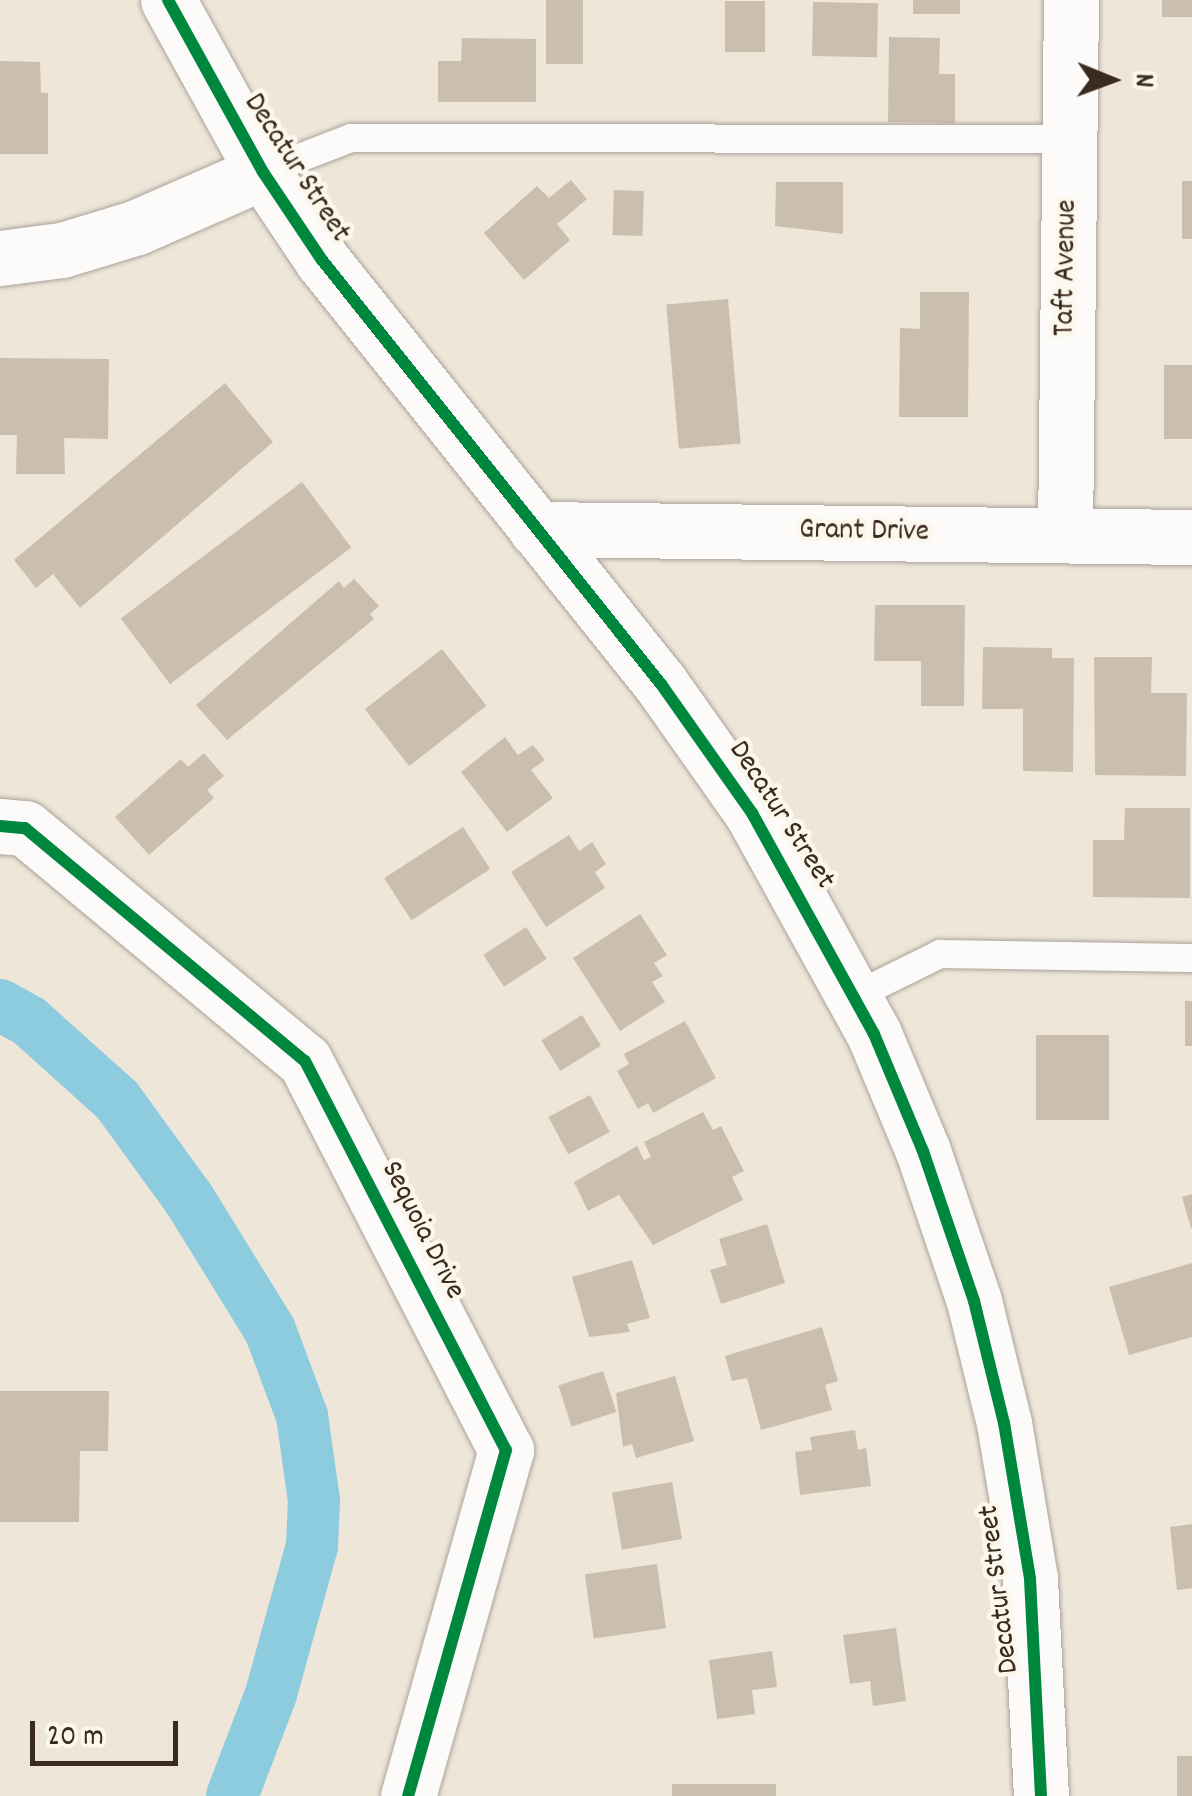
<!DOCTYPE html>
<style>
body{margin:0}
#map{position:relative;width:1192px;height:1796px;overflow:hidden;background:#eee6d9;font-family:Dekko,sans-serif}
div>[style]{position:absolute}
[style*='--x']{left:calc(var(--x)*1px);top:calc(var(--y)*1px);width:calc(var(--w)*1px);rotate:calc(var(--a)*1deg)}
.canal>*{height:52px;margin:-26px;padding:0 26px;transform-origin:26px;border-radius:26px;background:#8dcbdf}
.building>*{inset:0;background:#ccbead;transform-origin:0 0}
.roads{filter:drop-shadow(0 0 2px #aaa39a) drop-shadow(0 0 2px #aaa39a)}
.service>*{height:28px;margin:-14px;padding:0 14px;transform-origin:14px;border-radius:14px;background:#fcfbf9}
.minor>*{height:55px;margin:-27.5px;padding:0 27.5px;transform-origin:27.5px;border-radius:27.5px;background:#fcfbf9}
.tertiary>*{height:55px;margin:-27.5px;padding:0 27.5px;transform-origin:27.5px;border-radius:27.5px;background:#fcfbf9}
.cycleway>*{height:12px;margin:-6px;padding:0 6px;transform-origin:6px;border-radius:6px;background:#00873e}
span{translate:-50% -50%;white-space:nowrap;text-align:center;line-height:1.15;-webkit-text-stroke:9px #fbf7ec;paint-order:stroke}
.street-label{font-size:30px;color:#3b2a1e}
.north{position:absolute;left:1062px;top:30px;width:100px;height:100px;-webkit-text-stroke:8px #fbf7ec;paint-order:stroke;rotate:91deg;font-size:28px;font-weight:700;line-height:40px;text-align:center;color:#3b2a1e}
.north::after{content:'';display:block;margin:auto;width:35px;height:45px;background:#3b2a1e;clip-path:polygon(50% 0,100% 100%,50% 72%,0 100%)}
.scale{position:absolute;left:30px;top:1721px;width:148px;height:45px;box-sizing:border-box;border:5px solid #3b2a1e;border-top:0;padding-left:12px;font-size:30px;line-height:35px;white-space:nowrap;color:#3b2a1e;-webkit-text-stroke:8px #fbf7ec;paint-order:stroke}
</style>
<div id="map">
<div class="canal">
<div style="--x:0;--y:1005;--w:33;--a:29"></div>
<div style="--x:29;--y:1021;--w:118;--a:41.9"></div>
<div style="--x:117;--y:1100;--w:122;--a:54"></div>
<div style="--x:189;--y:1199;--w:154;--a:58.3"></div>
<div style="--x:270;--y:1330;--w:92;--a:69.6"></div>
<div style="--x:302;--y:1416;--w:85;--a:81.9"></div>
<div style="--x:314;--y:1500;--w:46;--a:92.5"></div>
<div style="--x:312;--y:1546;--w:154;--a:105.5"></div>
<div style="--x:271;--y:1694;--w:109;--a:110.9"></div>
</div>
<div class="building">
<div style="left:546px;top:0;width:37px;height:64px"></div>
<div style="left:913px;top:0;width:47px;height:14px"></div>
<div style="left:1162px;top:0;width:30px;height:17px"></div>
<div style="left:725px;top:1px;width:40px;height:51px"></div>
<div style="left:813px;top:2px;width:65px;height:54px;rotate:1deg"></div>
<div style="clip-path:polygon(889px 37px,940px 38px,939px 74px,955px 74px,955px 123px,888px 122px)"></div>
<div style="clip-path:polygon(462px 38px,536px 39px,536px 102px,438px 102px,438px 61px,461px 61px)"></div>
<div style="clip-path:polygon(0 61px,40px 62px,41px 93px,48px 93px,48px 154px,0 154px)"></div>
<div style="clip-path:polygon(571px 180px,587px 199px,557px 224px,570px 240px,524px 280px,484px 233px,537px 186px,549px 198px)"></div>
<div style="left:1182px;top:181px;width:10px;height:58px"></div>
<div style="clip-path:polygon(776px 182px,843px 182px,843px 234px,775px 226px)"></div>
<div style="left:614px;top:190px;width:30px;height:45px;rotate:2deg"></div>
<div style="clip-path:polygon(920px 292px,969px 292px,968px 417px,899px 417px,900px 328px,920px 329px)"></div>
<div style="left:728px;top:299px;width:145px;height:62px;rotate:85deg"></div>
<div style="clip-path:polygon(0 358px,109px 359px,108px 439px,64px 438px,65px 474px,16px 474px,17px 435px,0 435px)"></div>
<div style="left:1164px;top:365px;width:28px;height:74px"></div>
<div style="clip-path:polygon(225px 383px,273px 442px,80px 608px,53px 574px,36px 588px,14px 560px)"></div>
<div style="left:302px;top:482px;width:82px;height:227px;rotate:53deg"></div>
<div style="clip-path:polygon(354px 579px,379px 606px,370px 614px,374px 619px,227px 740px,196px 705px,339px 581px,344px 588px)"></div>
<div style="clip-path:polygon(875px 605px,965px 605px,964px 706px,921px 706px,921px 661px,874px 661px)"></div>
<div style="clip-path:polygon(983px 647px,1052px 648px,1052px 658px,1074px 658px,1073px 772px,1023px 771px,1023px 709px,982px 709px)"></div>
<div style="left:442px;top:649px;width:72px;height:98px;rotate:52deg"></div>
<div style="clip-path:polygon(1094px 657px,1152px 657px,1151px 693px,1187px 693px,1186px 776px,1095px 775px)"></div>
<div style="clip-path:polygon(505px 737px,518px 755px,533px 745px,545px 760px,531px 770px,553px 798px,507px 832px,461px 772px)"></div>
<div style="clip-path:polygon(204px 753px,224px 776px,207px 790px,214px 798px,149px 855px,115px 817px,181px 759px,188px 767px)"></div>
<div style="clip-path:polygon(1125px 808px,1190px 808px,1190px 898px,1093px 897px,1093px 840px,1124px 840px)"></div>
<div style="left:463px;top:827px;width:50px;height:94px;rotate:57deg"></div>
<div style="clip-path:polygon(569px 835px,579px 851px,592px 842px,606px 864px,595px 872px,605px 888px,546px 927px,511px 872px)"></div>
<div style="clip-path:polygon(640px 914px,667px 955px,654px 963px,663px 976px,652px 982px,665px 1002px,620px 1031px,573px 958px)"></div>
<div style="left:526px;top:927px;width:38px;height:51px;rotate:57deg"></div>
<div style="left:1185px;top:1001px;width:7px;height:45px"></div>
<div style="left:582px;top:1015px;width:36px;height:48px;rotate:58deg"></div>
<div style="clip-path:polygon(685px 1021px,716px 1078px,653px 1113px,648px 1103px,638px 1109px,617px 1071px,629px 1064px,624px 1054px)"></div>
<div style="left:1036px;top:1035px;width:73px;height:85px"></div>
<div style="left:590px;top:1095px;width:42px;height:47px;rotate:62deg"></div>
<div style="clip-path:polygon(703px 1112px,713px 1130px,721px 1126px,744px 1171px,732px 1177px,743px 1200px,653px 1245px,619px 1195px,588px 1211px,574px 1182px,637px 1146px,644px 1160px,651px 1157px,644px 1142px)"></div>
<div style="clip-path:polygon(1192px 1194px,1192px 1228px,1191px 1228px,1182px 1197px)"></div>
<div style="clip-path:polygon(767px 1224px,785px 1283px,721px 1304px,710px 1270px,727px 1265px,719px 1239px)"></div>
<div style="clip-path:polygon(632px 1260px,650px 1318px,627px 1324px,630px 1332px,589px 1337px,572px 1277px)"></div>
<div style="clip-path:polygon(1192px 1263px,1192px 1337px,1129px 1355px,1109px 1287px)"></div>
<div style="clip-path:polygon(822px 1327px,838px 1381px,825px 1385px,832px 1410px,761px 1430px,747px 1378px,732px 1381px,725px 1356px)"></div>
<div style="left:603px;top:1371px;width:43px;height:47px;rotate:72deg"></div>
<div style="clip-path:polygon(675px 1376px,694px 1441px,636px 1458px,632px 1444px,623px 1447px,616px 1393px)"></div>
<div style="clip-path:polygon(0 1391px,109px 1391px,108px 1451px,80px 1451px,79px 1522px,0 1522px)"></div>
<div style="clip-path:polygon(855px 1430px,858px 1450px,866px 1448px,871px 1486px,800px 1495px,795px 1452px,812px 1450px,810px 1437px)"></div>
<div style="left:672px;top:1482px;width:58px;height:61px;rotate:80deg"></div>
<div style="clip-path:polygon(1192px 1524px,1192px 1588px,1177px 1590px,1170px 1527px)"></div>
<div style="left:657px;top:1564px;width:65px;height:73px;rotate:82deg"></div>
<div style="clip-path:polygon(896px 1628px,906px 1701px,873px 1706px,870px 1681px,850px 1684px,843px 1635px)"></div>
<div style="clip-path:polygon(772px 1651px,777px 1687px,752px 1690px,755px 1714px,717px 1719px,709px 1660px)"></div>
<div style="left:1177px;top:1756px;width:15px;height:40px"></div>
<div style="left:672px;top:1784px;width:104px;height:12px"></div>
</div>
<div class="roads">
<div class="service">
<div style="--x:263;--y:172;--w:94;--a:-21.1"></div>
<div style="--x:351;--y:138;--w:719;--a:0.08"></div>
<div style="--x:855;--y:996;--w:95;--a:-26.3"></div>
<div style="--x:940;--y:954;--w:252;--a:0.9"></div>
</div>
<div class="minor">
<div style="--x:0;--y:258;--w:63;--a:-7.4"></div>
<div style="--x:62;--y:250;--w:78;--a:-17"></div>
<div style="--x:137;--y:227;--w:137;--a:-23.6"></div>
<div style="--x:536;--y:529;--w:656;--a:0.7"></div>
<div style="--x:1065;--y:535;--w:535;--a:-89.36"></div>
<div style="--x:0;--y:826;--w:25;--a:5"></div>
<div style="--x:25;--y:828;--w:364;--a:39.8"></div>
<div style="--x:305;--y:1061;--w:438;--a:62.7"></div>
<div style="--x:506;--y:1450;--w:360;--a:105.8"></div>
</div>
<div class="tertiary">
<div style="--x:168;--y:0;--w:196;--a:61.1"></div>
<div style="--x:263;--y:172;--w:106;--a:56.2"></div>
<div style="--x:322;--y:260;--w:543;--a:51.36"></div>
<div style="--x:661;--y:684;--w:158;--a:54.8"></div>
<div style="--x:752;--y:813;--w:252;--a:61.1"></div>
<div style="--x:874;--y:1034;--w:127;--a:67.3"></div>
<div style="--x:923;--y:1151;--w:158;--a:71.2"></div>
<div style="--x:974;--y:1301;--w:126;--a:76.2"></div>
<div style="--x:1004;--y:1423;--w:158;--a:80.5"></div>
<div style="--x:1030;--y:1579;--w:217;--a:87.1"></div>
</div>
</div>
<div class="cycleway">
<div style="--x:168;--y:0;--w:196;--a:61.1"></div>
<div style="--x:263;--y:172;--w:106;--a:56.2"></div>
<div style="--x:322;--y:260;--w:543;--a:51.36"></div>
<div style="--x:661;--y:684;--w:158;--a:54.8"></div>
<div style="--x:752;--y:813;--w:252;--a:61.1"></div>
<div style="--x:874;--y:1034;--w:127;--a:67.3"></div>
<div style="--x:923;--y:1151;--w:158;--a:71.2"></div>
<div style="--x:974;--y:1301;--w:126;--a:76.2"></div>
<div style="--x:1004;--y:1423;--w:158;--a:80.5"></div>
<div style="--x:1030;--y:1579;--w:217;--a:87.1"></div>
<div style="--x:0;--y:826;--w:25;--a:5"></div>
<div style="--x:25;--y:828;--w:364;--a:39.8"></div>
<div style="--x:305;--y:1061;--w:438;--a:62.7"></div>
<div style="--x:506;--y:1450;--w:360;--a:105.8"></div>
</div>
<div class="street-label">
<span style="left:295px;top:169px;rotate:57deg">Decatur Street</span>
<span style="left:1068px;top:268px;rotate:-89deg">Taft Avenue</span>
<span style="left:864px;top:533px;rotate:1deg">Grant Drive</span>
<span style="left:780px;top:816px;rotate:57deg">Decatur Street</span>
<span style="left:421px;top:1231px;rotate:63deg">Sequoia Drive</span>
<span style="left:1001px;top:1589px;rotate:-97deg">Decatur Street</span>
</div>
<div class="north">N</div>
<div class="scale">20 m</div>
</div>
